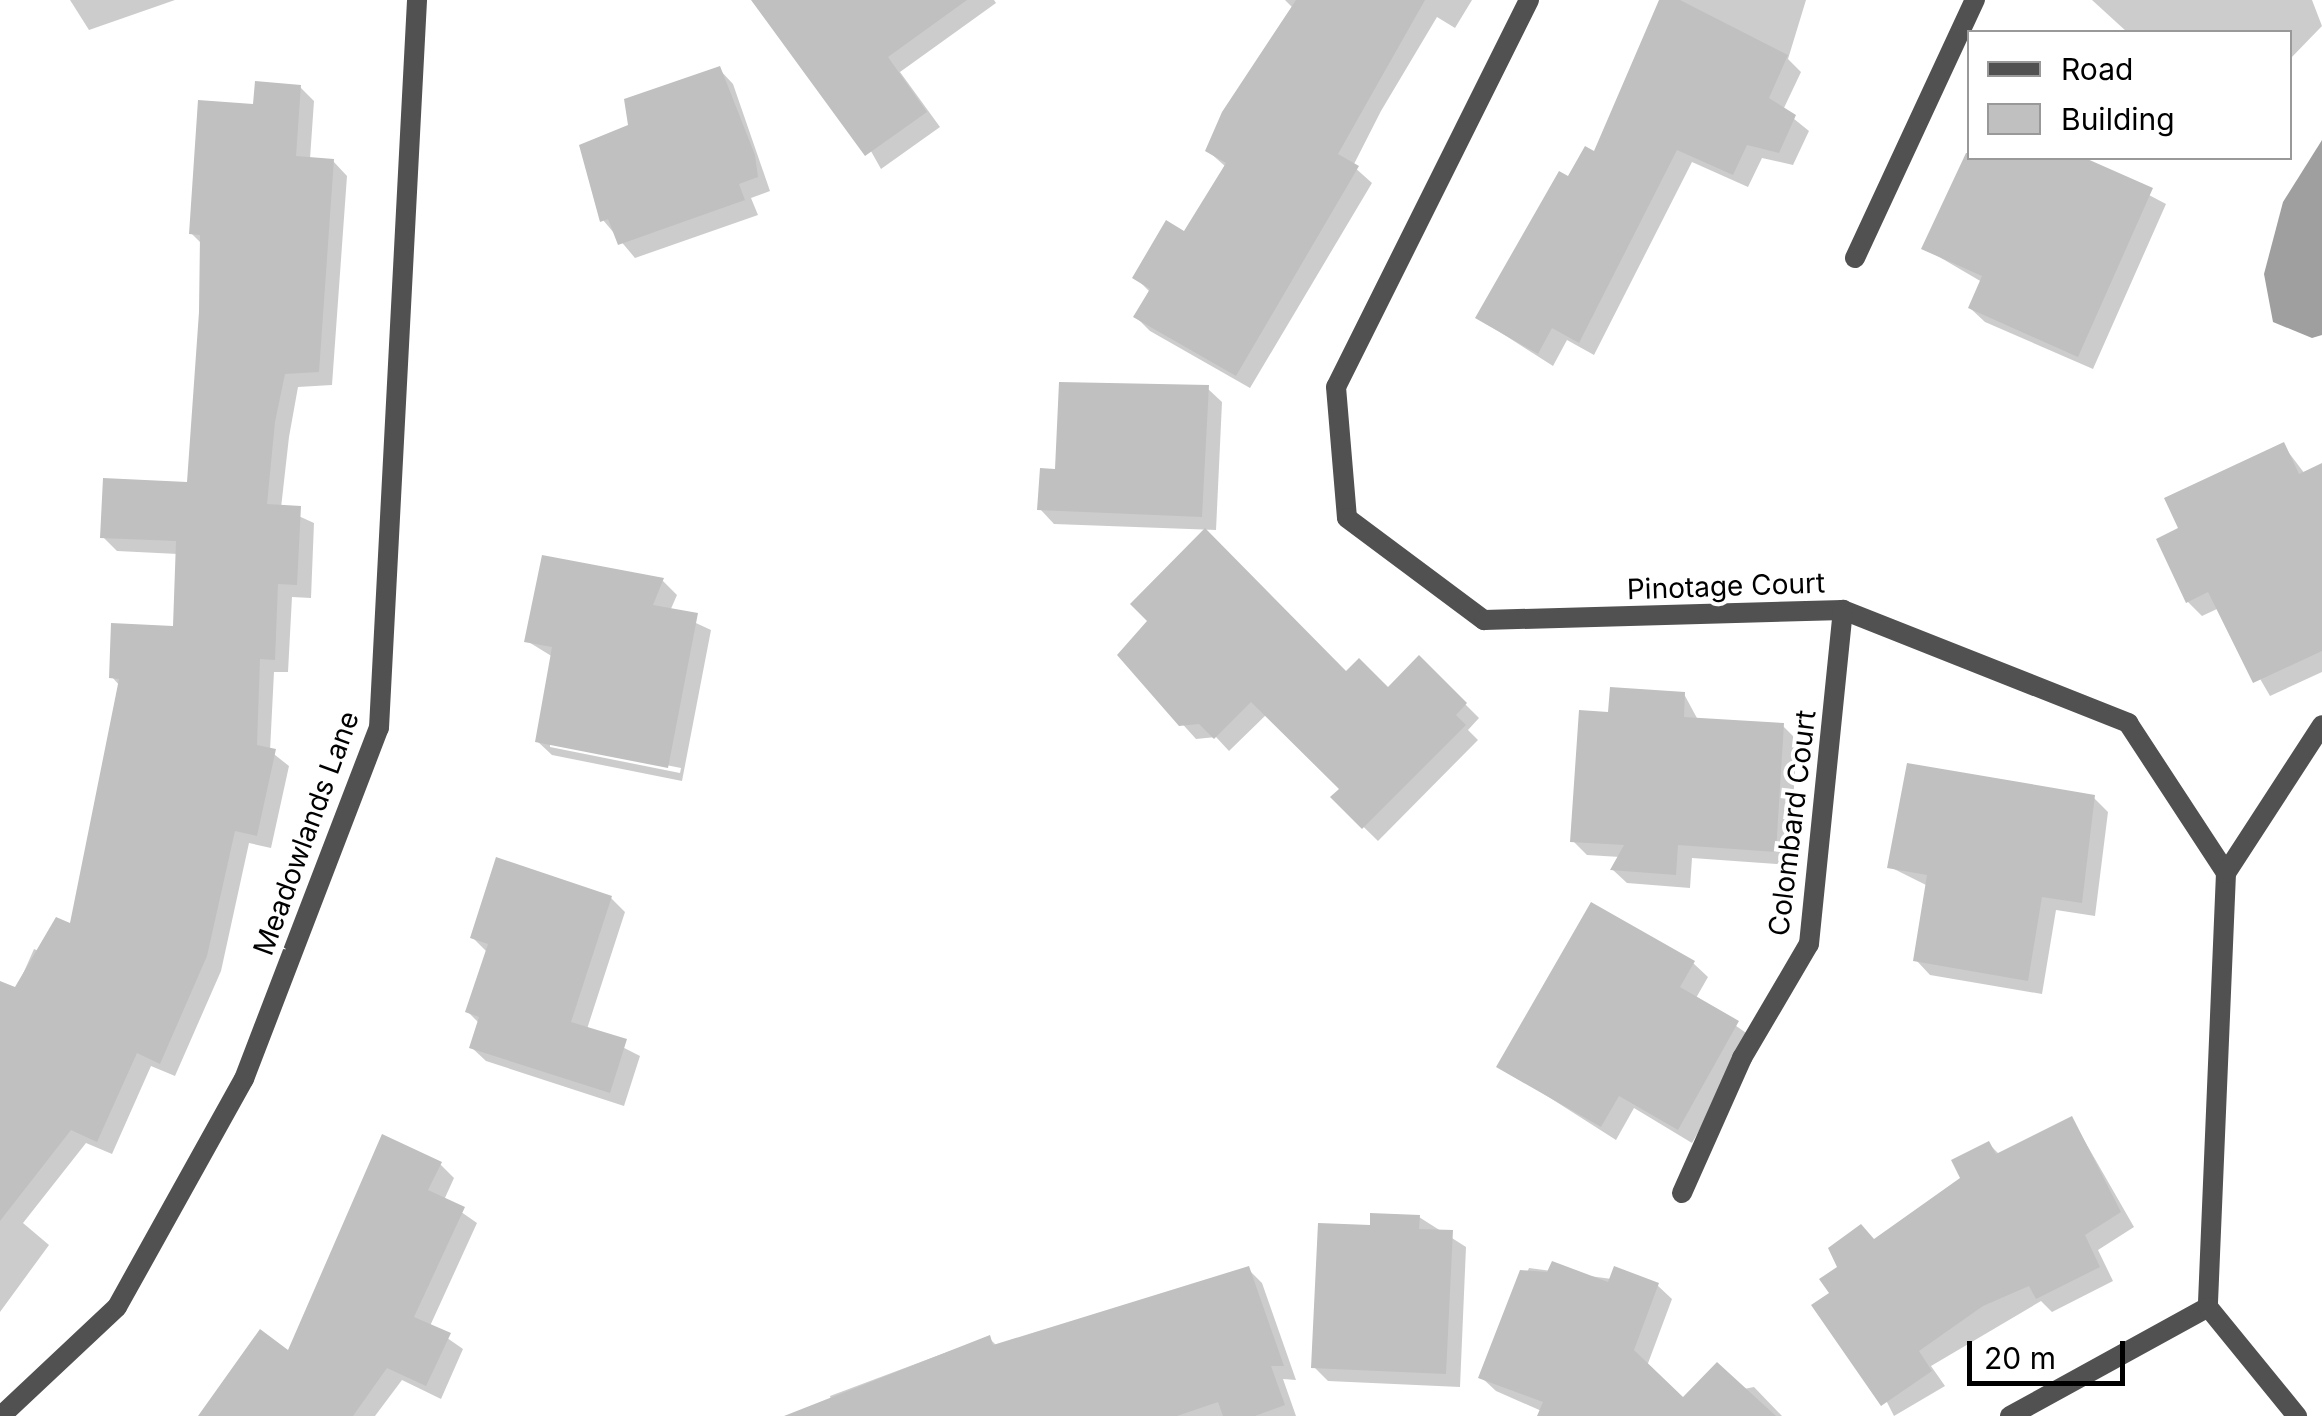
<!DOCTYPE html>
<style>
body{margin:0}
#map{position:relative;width:2322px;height:1416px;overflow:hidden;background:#fff;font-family:Inter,sans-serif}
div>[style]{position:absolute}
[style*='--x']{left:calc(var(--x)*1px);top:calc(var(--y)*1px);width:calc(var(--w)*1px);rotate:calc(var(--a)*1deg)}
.water>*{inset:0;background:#9f9f9f}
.shadow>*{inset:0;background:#0003}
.building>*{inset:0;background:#c0c0c0}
.lane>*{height:20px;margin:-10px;padding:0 10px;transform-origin:10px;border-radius:10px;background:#515151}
.street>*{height:20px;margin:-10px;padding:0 10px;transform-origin:10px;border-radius:10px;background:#515151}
span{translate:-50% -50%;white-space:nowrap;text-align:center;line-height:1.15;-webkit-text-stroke:8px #fff;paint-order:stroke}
.street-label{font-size:28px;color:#000}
.legend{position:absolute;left:1967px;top:30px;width:325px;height:130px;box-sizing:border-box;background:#fff;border:2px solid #999;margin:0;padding:12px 18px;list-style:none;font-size:30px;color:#000}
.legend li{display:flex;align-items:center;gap:20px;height:50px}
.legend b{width:50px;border:2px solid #999}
.scale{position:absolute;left:1967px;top:1341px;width:158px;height:45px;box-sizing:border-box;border:5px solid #000;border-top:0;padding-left:12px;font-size:30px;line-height:35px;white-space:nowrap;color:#000;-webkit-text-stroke:8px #fff;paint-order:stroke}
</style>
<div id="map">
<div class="water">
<div style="clip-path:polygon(2322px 140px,2322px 335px,2312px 338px,2273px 322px,2264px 274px,2283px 202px)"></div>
</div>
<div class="shadow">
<div style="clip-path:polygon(70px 0,175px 0,89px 30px)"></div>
<div style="clip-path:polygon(786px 0,994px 0,996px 3px,900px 72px,940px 127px,881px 169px)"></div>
<div style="clip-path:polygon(1285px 0,1472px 0,1455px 28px,1437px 17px,1381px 111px,1353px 166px,1372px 183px,1250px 388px,1150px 331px,1136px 317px,1149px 291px,1135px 277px,1185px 234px,1226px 167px,1208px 151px,1294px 9px)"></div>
<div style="clip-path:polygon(1662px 0,1806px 0,1788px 59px,1801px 72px,1783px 110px,1809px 131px,1793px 165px,1762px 158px,1748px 187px,1692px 162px,1594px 355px,1567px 340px,1553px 366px,1478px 318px,1595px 155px)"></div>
<div style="clip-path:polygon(2092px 0,2312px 0,2322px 26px,2290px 59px,2290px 32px,2127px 32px)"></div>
<div style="clip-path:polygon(719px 69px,733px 84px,770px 191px,751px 198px,758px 215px,635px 258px,603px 220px,631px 127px)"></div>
<div style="clip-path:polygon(300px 87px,314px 101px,310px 159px,333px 161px,347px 176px,332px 385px,298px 387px,289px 437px,281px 508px,314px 523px,311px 598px,292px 597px,288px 672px,274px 672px,270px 751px,289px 766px,271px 848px,249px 843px,221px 971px,175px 1076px,151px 1066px,112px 1154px,86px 1143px,23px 1223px,49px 1245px,0 1312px,0 1026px,34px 949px,44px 953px,72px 927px,120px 686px,112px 677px,175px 629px,178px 554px,117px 551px,103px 537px,189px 484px,202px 313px,202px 244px,191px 233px,256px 107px)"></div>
<div style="clip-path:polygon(1970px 150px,1970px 158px,2079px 158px,2166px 204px,2093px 369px,1985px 322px,1970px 308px,1982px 282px,1924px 248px)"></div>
<div style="clip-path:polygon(1207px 388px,1222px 402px,1216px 530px,1054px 524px,1040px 509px,1057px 472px)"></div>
<div style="clip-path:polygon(2283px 445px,2305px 474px,2322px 467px,2322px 672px,2270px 696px,2219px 608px,2202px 616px,2188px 602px,2181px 529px)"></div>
<div style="clip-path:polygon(evenodd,663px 581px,677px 595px,670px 611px,711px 630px,682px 781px,552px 755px,537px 741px,553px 657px,527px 641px,663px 581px,550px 742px,681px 768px,680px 773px,550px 747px,550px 742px)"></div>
<div style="clip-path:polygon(1120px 655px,1346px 674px,1388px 691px,1419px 658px,1479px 718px,1468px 730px,1478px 740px,1378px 841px,1334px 798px,1342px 789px,1267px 714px,1229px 751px,1216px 737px,1196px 739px)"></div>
<div style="clip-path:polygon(1684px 694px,1698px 720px,1783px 726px,1797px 740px,1789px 865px,1692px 858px,1690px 888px,1627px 883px,1613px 870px,1620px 857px,1587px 855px,1573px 841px,1611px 714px)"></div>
<div style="clip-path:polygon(2094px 798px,2108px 812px,2095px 916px,2056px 910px,2042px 994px,1930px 975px,1916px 960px,1928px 886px,1890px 867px)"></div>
<div style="clip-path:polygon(611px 898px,625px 912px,587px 1029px,640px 1056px,624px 1106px,486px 1061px,471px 1047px,479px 1023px,468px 1012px,488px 953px,472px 937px)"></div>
<div style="clip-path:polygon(1693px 963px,1708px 977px,1696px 998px,1752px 1037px,1692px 1143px,1634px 1108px,1616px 1140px,1500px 1066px)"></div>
<div style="clip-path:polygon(2072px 1119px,2134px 1227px,2098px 1250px,2113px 1281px,2052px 1312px,2041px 1301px,1931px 1366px,1945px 1386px,1894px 1416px,1832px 1294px,1875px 1241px,1964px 1179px,1989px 1144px,2000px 1155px)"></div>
<div style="clip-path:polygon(440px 1164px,454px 1178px,444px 1200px,477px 1223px,430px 1326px,463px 1349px,441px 1399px,402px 1380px,375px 1416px,201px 1416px,290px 1354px)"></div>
<div style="clip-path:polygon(1419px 1217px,1466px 1247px,1460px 1387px,1328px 1381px,1314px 1367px,1372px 1228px)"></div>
<div style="clip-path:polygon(1529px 1268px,1657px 1285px,1672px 1299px,1647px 1366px,1683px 1401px,1754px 1387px,1782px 1416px,1553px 1416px,1496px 1391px,1481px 1377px)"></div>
<div style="clip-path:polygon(1248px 1269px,1262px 1283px,1296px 1380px,1283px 1379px,1296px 1416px,836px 1416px,830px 1396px,950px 1351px,989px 1338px,997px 1346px)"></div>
</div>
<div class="building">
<div style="clip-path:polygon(751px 0,967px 0,888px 57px,927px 112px,865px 156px)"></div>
<div style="clip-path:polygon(1296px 0,1425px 0,1338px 154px,1359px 166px,1236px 376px,1133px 317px,1150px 289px,1132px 278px,1166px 220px,1184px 231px,1226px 163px,1205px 151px,1222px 112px)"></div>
<div style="clip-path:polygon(1659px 0,1680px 0,1788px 55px,1769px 98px,1796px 115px,1779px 153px,1747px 145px,1733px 175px,1677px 150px,1579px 343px,1552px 328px,1538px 354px,1475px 318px,1559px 171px,1568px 176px,1585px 146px,1594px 151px)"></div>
<div style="clip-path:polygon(720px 66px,755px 155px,758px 177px,739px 184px,745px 200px,618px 245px,608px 219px,600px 222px,579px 145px,628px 125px,624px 99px)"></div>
<div style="clip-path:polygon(255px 81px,301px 85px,296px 156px,334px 159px,319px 372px,285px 374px,275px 422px,267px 504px,301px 506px,297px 585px,278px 584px,275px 660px,260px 659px,257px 745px,276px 749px,257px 836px,235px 831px,207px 956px,160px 1064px,137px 1053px,97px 1142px,71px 1130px,0 1221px,0 981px,15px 987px,56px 917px,70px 923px,119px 679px,109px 678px,111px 623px,173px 626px,176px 541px,100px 538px,103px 478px,187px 482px,199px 312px,200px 235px,189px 234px,198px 100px,253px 104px)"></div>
<div style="clip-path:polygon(1966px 153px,2085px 158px,2153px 188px,2078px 357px,1968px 308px,1982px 276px,1921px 249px)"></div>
<div style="clip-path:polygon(1059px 382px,1209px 385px,1202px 517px,1037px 510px,1040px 468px,1055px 469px)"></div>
<div style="clip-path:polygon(2284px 442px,2299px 474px,2322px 463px,2322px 651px,2253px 683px,2208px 592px,2186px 603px,2156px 539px,2178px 528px,2164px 498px)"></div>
<div style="clip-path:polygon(1205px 528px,1346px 671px,1359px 658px,1388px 687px,1419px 655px,1467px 703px,1456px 715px,1466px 725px,1362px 829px,1330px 797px,1339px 789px,1251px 702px,1214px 739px,1199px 724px,1179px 726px,1117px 655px,1147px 621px,1130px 604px)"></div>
<div style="clip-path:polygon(542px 555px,664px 578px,653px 605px,698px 613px,668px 768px,535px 742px,552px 647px,524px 642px)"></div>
<div style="clip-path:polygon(1610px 687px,1685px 692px,1684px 717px,1784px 723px,1776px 852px,1678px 845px,1676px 875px,1610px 870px,1624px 845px,1570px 842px,1579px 710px,1608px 712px)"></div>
<div style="clip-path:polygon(1907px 763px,2095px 795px,2082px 903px,2042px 897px,2028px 981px,1913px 961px,1927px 875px,1887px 868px)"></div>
<div style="clip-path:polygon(496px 857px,612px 896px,571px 1022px,627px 1039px,610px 1093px,469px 1048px,479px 1017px,465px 1012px,488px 944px,470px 938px)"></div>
<div style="clip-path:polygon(1591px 902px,1695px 961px,1680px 987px,1739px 1021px,1678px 1130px,1619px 1096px,1601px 1127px,1496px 1067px)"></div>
<div style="clip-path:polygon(2072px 1116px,2121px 1212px,2085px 1235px,2100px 1267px,2036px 1299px,2029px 1286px,1983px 1306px,1919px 1351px,1932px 1371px,1881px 1406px,1811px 1305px,1829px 1293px,1819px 1279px,1837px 1267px,1828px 1248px,1861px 1224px,1874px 1239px,1960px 1178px,1951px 1160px,1989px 1141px,1996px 1154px)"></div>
<div style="clip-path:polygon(382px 1134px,442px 1162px,428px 1190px,465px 1207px,414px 1317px,451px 1333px,426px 1386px,387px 1368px,353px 1416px,198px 1416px,260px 1329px,288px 1350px)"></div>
<div style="clip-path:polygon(1370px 1213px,1420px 1215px,1419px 1229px,1453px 1230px,1446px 1374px,1311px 1368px,1318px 1223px,1370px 1225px)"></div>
<div style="clip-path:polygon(1552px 1261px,1608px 1282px,1614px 1266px,1659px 1283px,1634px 1350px,1683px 1397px,1717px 1362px,1776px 1416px,1537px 1416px,1543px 1402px,1478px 1378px,1520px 1270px,1547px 1272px)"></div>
<div style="clip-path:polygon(1249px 1266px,1284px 1366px,1271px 1366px,1285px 1405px,1255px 1416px,1223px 1416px,1218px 1402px,1177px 1416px,784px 1416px,990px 1335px,993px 1345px)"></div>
</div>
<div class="lane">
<div style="--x:1529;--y:0;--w:432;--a:116.5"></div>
<div style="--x:1336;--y:387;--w:131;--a:85.2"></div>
<div style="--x:1347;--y:518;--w:171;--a:36.7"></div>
<div style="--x:1484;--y:620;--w:359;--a:-1.6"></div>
<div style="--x:1843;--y:610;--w:307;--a:21.6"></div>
<div style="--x:2128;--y:723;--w:179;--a:56.8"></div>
<div style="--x:2226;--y:873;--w:434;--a:92.4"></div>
<div style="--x:1855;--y:258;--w:285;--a:-65.1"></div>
<div style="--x:2226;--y:873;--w:176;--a:-57"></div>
<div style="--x:1682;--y:1193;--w:148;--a:-66"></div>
<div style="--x:1742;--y:1058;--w:132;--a:-59.6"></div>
<div style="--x:1809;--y:944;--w:336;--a:-84.2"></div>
</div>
<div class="street">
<div style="--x:1;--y:1416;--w:159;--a:-43.2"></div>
<div style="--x:117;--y:1307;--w:261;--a:-60.9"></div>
<div style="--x:244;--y:1079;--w:376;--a:-69"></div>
<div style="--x:379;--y:728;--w:729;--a:-87.01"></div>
<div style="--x:2010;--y:1416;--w:226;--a:-28.8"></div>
<div style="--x:2208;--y:1307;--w:141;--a:50.8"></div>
</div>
<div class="street-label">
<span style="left:1726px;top:586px;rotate:-2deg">Pinotage Court</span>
<span style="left:1792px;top:823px;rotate:-83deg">Colombard Court</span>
<span style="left:306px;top:833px;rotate:-70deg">Meadowlands Lane</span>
</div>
<ul class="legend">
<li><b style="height:12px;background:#515151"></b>Road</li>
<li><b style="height:28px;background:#c0c0c0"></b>Building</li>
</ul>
<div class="scale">20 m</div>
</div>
